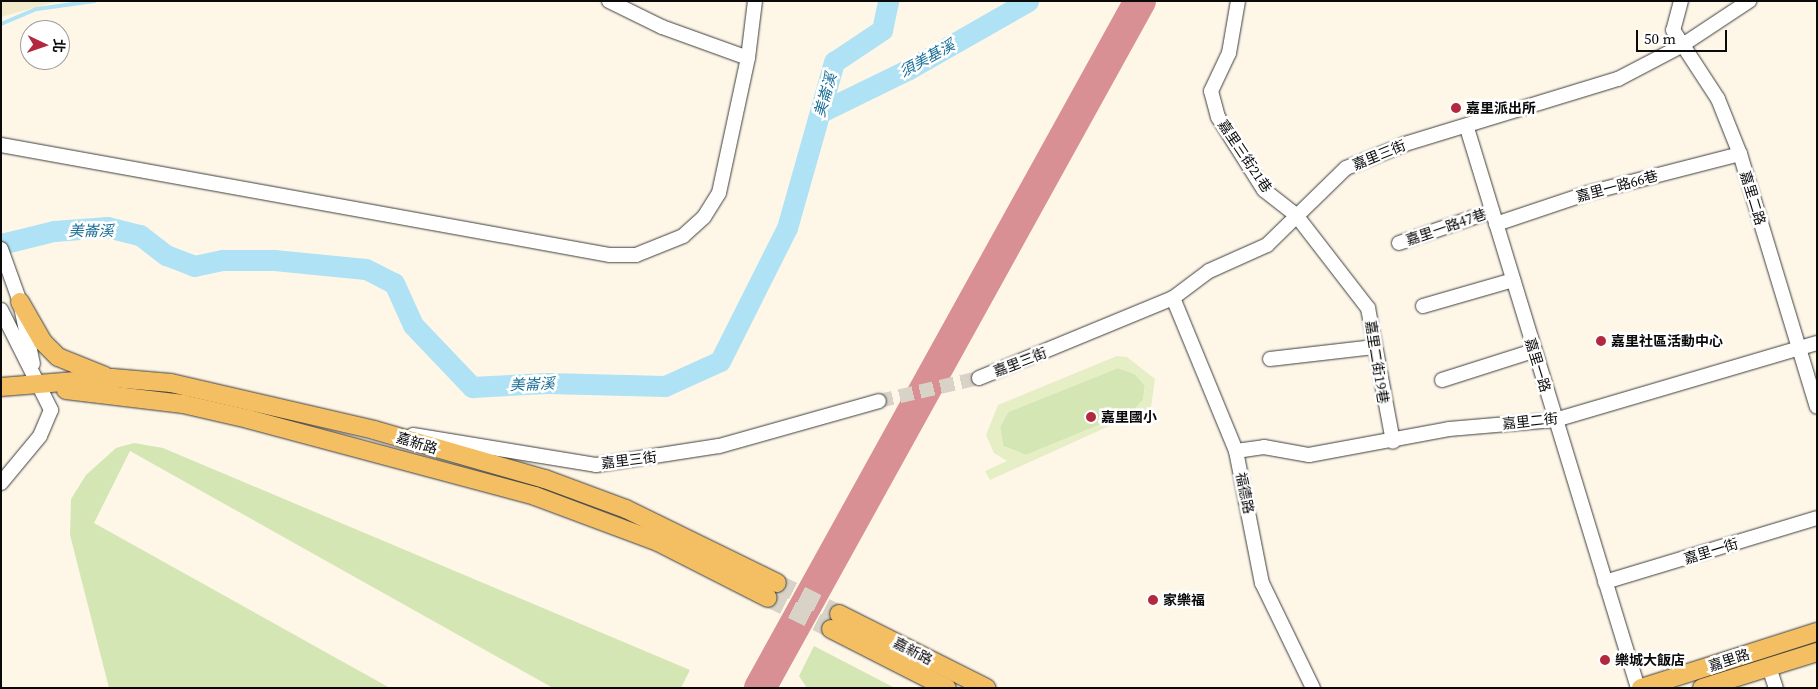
<!DOCTYPE html>
<meta charset="utf-8">
<style>
body{margin:0}
#map{position:relative;width:1818px;height:689px;overflow:hidden;background:#fef7e8;font-family:"Source Serif 4","Noto Sans TC",serif}
div>[style]{position:absolute}
[style*='--x']{left:calc(var(--x)*1px);top:calc(var(--y)*1px);width:calc(var(--w)*1px);rotate:calc(var(--a)*1deg)}
.farmland>*{inset:0;background:#f2eaca}
.green>*{inset:0;background:#d4e6b4}
.pitch>*{inset:0;background:#e5eec5}
.stream>*{height:4px;margin:-2px;padding:0 2px;transform-origin:2px;border-radius:2px;background:#afe2f4}
.river>*{height:21px;margin:-10.5px;padding:0 10.5px;transform-origin:10.5px;border-radius:10.5px;background:#afe2f4}
.taxiway>*{height:32px;margin:-16px;padding:0 16px;transform-origin:16px;border-radius:16px;background:#d99094}
.minor-tunnel>*{height:14px;margin-top:-7px;transform-origin:0;background:repeating-linear-gradient(90deg,#d9d3c7 0 14px,transparent 0 21px)}
.major-tunnel>*{height:18px;margin-top:-9px;transform-origin:0;background:repeating-linear-gradient(90deg,#d9d3c7 0 18px,transparent 0 27px)}
.roads{filter:drop-shadow(0 0 1px #3d3d3d) drop-shadow(0 0 1px #3d3d3d)}
.minor>*{height:14px;margin:-7px;padding:0 7px;transform-origin:7px;border-radius:7px;background:#fff}
.major>*{height:18px;margin:-9px;padding:0 9px;transform-origin:9px;border-radius:9px;background:#f4bf62}
.dots>*{width:14px;height:14px;translate:-50% -50%;box-sizing:border-box;border:2px solid #fff;border-radius:50%}
span{translate:-50% -50%;white-space:nowrap;text-align:center;line-height:1.15;-webkit-text-stroke:5px #fff;paint-order:stroke}
.poi-label{font-size:14px;color:#0a0a0a;font-weight:700}
.left{translate:0 -50%;text-align:left}
.street-label{font-size:14px;color:#0a0a0a}
.water-label{font-size:15px;color:#196e96;font-style:italic}
.frame{position:absolute;inset:0;border:2px solid #0a0a0a;pointer-events:none}
.north{position:absolute;left:20px;top:20px;width:50px;height:50px;box-sizing:border-box;background:#fff;border:1px solid #9d9d9d;border-radius:50%;rotate:93deg;font-size:14px;font-weight:700;line-height:20px;text-align:center;color:#0a0a0a}
.north::after{content:'';display:block;margin:auto;width:18px;height:22px;background:#b4283f;clip-path:polygon(50% 0,100% 100%,50% 72%,0 100%)}
.scale{position:absolute;left:1636px;top:30px;width:91px;height:22px;box-sizing:border-box;border:2px solid #0a0a0a;border-top:0;padding-left:6px;font-size:15px;line-height:18px;white-space:nowrap;color:#0a0a0a;-webkit-text-stroke:4px #fff;paint-order:stroke}
</style>
<div id="map">
<div class="farmland">
<div style="clip-path:polygon(1px 1px,59px 1px,1px 17px)"></div>
</div>
<div class="green">
<div style="clip-path:polygon(1118px 368px,1135px 374px,1145px 386px,1143px 400px,1133px 411px,1026px 455px,1003px 446px,1000px 427px,1008px 412px)"></div>
<div style="clip-path:polygon(134px 443px,163px 448px,690px 670px,681px 688px,553px 688px,130px 451px,94px 523px,390px 688px,109px 688px,70px 535px,71px 499px,86px 475px,116px 448px)"></div>
<div style="clip-path:polygon(814px 646px,895px 688px,807px 688px,799px 676px)"></div>
</div>
<div class="pitch">
<div style="clip-path:polygon(evenodd,1117px 356px,1127px 357px,1155px 379px,1151px 407px,990px 480px,985px 471px,1007px 461px,994px 453px,986px 435px,998px 405px,1117px 356px,1118px 368px,1135px 374px,1145px 386px,1143px 400px,1133px 411px,1026px 455px,1003px 446px,1000px 427px,1008px 412px,1118px 368px)"></div>
</div>
<div class="stream">
<div style="--x:1;--y:24;--w:39;--a:-23"></div>
<div style="--x:37;--y:9;--w:58;--a:-8"></div>
</div>
<div class="river">
<div style="--x:823;--y:111;--w:96;--a:-26"></div>
<div style="--x:909;--y:69;--w:137;--a:-29.7"></div>
<div style="--x:1;--y:244;--w:55;--a:-13.8"></div>
<div style="--x:54;--y:231;--w:53;--a:-4.3"></div>
<div style="--x:107;--y:227;--w:34;--a:14"></div>
<div style="--x:140;--y:235;--w:33;--a:38"></div>
<div style="--x:166;--y:255;--w:30;--a:21"></div>
<div style="--x:194;--y:266;--w:30;--a:-12"></div>
<div style="--x:223;--y:260;--w:51;--a:0"></div>
<div style="--x:274;--y:260;--w:92;--a:5.6"></div>
<div style="--x:366;--y:269;--w:31;--a:27"></div>
<div style="--x:394;--y:283;--w:46;--a:65.7"></div>
<div style="--x:413;--y:325;--w:86;--a:46.4"></div>
<div style="--x:472;--y:387;--w:75;--a:-3.1"></div>
<div style="--x:547;--y:383;--w:118;--a:1.5"></div>
<div style="--x:665;--y:386;--w:60;--a:-24.4"></div>
<div style="--x:720;--y:361;--w:149;--a:-63.3"></div>
<div style="--x:787;--y:228;--w:173;--a:-74.2"></div>
<div style="--x:834;--y:62;--w:58;--a:-33.7"></div>
<div style="--x:882;--y:30;--w:30;--a:-78"></div>
</div>
<div class="taxiway">
<div style="--x:760;--y:688;--w:785;--a:-61.05"></div>
</div>
<div class="minor-tunnel">
<div style="--x:879;--y:401;--w:103;--a:-13"></div>
</div>
<div class="major-tunnel">
<div style="--x:777;--y:583;--w:69;--a:26.6"></div>
<div style="--x:768;--y:598;--w:70;--a:26.2"></div>
</div>
<div class="roads">
<div class="minor">
<div style="--x:609;--y:1;--w:59;--a:26.1"></div>
<div style="--x:662;--y:27;--w:91;--a:19.8"></div>
<div style="--x:1238;--y:1;--w:53;--a:99.8"></div>
<div style="--x:1229;--y:53;--w:42;--a:115.3"></div>
<div style="--x:1211;--y:91;--w:27;--a:75"></div>
<div style="--x:1218;--y:117;--w:86;--a:57.8"></div>
<div style="--x:1264;--y:190;--w:41;--a:38"></div>
<div style="--x:1296;--y:215;--w:118;--a:52.3"></div>
<div style="--x:1368;--y:308;--w:136;--a:79.4"></div>
<div style="--x:1681;--y:1;--w:30;--a:105"></div>
<div style="--x:1673;--y:30;--w:82;--a:56.9"></div>
<div style="--x:1718;--y:99;--w:59;--a:68.2"></div>
<div style="--x:1740;--y:154;--w:264;--a:73.1"></div>
<div style="--x:1467;--y:128;--w:586;--a:73.02"></div>
<div style="--x:1;--y:145;--w:619;--a:10.24"></div>
<div style="--x:610;--y:255;--w:26;--a:0"></div>
<div style="--x:636;--y:255;--w:51;--a:-22"></div>
<div style="--x:683;--y:236;--w:28;--a:-42"></div>
<div style="--x:704;--y:217;--w:28;--a:-58"></div>
<div style="--x:719;--y:193;--w:138;--a:-77.9"></div>
<div style="--x:748;--y:58;--w:57;--a:-83"></div>
<div style="--x:1496;--y:224;--w:97;--a:-18.6"></div>
<div style="--x:1588;--y:193;--w:157;--a:-14.4"></div>
<div style="--x:1399;--y:243;--w:98;--a:-19"></div>
<div style="--x:1;--y:249;--w:56;--a:70.3"></div>
<div style="--x:20;--y:302;--w:63;--a:78.2"></div>
<div style="--x:1173;--y:298;--w:165;--a:67.6"></div>
<div style="--x:1236;--y:451;--w:135;--a:78.9"></div>
<div style="--x:1262;--y:583;--w:117;--a:64.1"></div>
<div style="--x:1423;--y:306;--w:94;--a:-16.1"></div>
<div style="--x:1;--y:310;--w:112;--a:63.4"></div>
<div style="--x:51;--y:410;--w:28;--a:113"></div>
<div style="--x:40;--y:436;--w:61;--a:129.7"></div>
<div style="--x:1270;--y:359;--w:105;--a:-6.6"></div>
<div style="--x:979;--y:378;--w:210;--a:-22.4"></div>
<div style="--x:1173;--y:298;--w:45;--a:-36.9"></div>
<div style="--x:1209;--y:271;--w:64;--a:-24.1"></div>
<div style="--x:1267;--y:245;--w:110;--a:-44.3"></div>
<div style="--x:1346;--y:168;--w:64;--a:-22.1"></div>
<div style="--x:1405;--y:144;--w:223;--a:-17"></div>
<div style="--x:1618;--y:79;--w:71;--a:-27.6"></div>
<div style="--x:1681;--y:46;--w:82;--a:-33.5"></div>
<div style="--x:1442;--y:380;--w:96;--a:-17.7"></div>
<div style="--x:413;--y:435;--w:185;--a:9.3"></div>
<div style="--x:596;--y:465;--w:124;--a:-8.8"></div>
<div style="--x:719;--y:446;--w:166;--a:-15.7"></div>
<div style="--x:1236;--y:451;--w:28;--a:-8"></div>
<div style="--x:1264;--y:447;--w:46;--a:10.1"></div>
<div style="--x:1309;--y:455;--w:142;--a:-10.5"></div>
<div style="--x:1449;--y:429;--w:106;--a:-4.9"></div>
<div style="--x:1555;--y:420;--w:273;--a:-16.4"></div>
<div style="--x:1605;--y:582;--w:221;--a:-16.8"></div>
<div style="--x:1769;--y:667;--w:22;--a:72"></div>
</div>
<div class="major">
<div style="--x:20;--y:302;--w:46;--a:60.1"></div>
<div style="--x:43;--y:342;--w:21;--a:45"></div>
<div style="--x:58;--y:357;--w:51;--a:22"></div>
<div style="--x:1;--y:387;--w:112;--a:-4.6"></div>
<div style="--x:113;--y:378;--w:58;--a:4.9"></div>
<div style="--x:171;--y:383;--w:208;--a:13"></div>
<div style="--x:374;--y:430;--w:178;--a:16"></div>
<div style="--x:545;--y:479;--w:86;--a:20.3"></div>
<div style="--x:626;--y:509;--w:168;--a:26.1"></div>
<div style="--x:66;--y:390;--w:118;--a:6.8"></div>
<div style="--x:183;--y:404;--w:67;--a:13"></div>
<div style="--x:248;--y:419;--w:297;--a:15"></div>
<div style="--x:535;--y:496;--w:131;--a:20.5"></div>
<div style="--x:658;--y:542;--w:123;--a:27"></div>
<div style="--x:839;--y:614;--w:165;--a:26.7"></div>
<div style="--x:831;--y:629;--w:130;--a:27"></div>
<div style="--x:1641;--y:688;--w:185;--a:-17.7"></div>
<div style="--x:1702;--y:688;--w:121;--a:-17.4"></div>
</div>
</div>
<div class="dots">
<div style="left:1456px;top:108px;background:#b4283f"></div>
<div style="left:1601px;top:341px;background:#b4283f"></div>
<div style="left:1091px;top:417px;background:#b4283f"></div>
<div style="left:1153px;top:600px;background:#b4283f"></div>
<div style="left:1605px;top:660px;background:#b4283f"></div>
</div>
<div class="poi-label">
<span class="left" style="left:1466px;top:108px">嘉里派出所</span>
<span class="left" style="left:1611px;top:341px">嘉里社區活動中心</span>
<span class="left" style="left:1101px;top:417px">嘉里國小</span>
<span class="left" style="left:1163px;top:600px">家樂福</span>
<span class="left" style="left:1615px;top:660px">樂城大飯店</span>
</div>
<div class="street-label">
<span style="left:1379px;top:155px;rotate:-22deg">嘉里三街</span>
<span style="left:1245px;top:156px;rotate:56deg">嘉里三街21巷</span>
<span style="left:1617px;top:186px;rotate:-15deg">嘉里一路66巷</span>
<span style="left:1753px;top:198px;rotate:73deg">嘉里二路</span>
<span style="left:1446px;top:227px;rotate:-19deg">嘉里一路47巷</span>
<span style="left:1020px;top:362px;rotate:-21deg">嘉里三街</span>
<span style="left:1377px;top:362px;rotate:81deg">嘉里二街19巷</span>
<span style="left:1538px;top:365px;rotate:73deg">嘉里一路</span>
<span style="left:1530px;top:421px;rotate:-6deg">嘉里二街</span>
<span style="left:417px;top:443px;rotate:17deg">嘉新路</span>
<span style="left:629px;top:460px;rotate:-7deg">嘉里三街</span>
<span style="left:1245px;top:493px;rotate:78deg">福德路</span>
<span style="left:1711px;top:551px;rotate:-17deg">嘉里一街</span>
<span style="left:913px;top:651px;rotate:27deg">嘉新路</span>
<span style="left:1729px;top:660px;rotate:-18deg">嘉里路</span>
</div>
<div class="water-label">
<span style="left:927px;top:58px;rotate:-29deg">須美基溪</span>
<span style="left:825px;top:95px;rotate:-74deg">美崙溪</span>
<span style="left:91px;top:231px">美崙溪</span>
<span style="left:532px;top:384px;rotate:-2deg">美崙溪</span>
</div>
<div class="frame"></div>
<div class="north">北</div>
<div class="scale">50 m</div>
</div>
